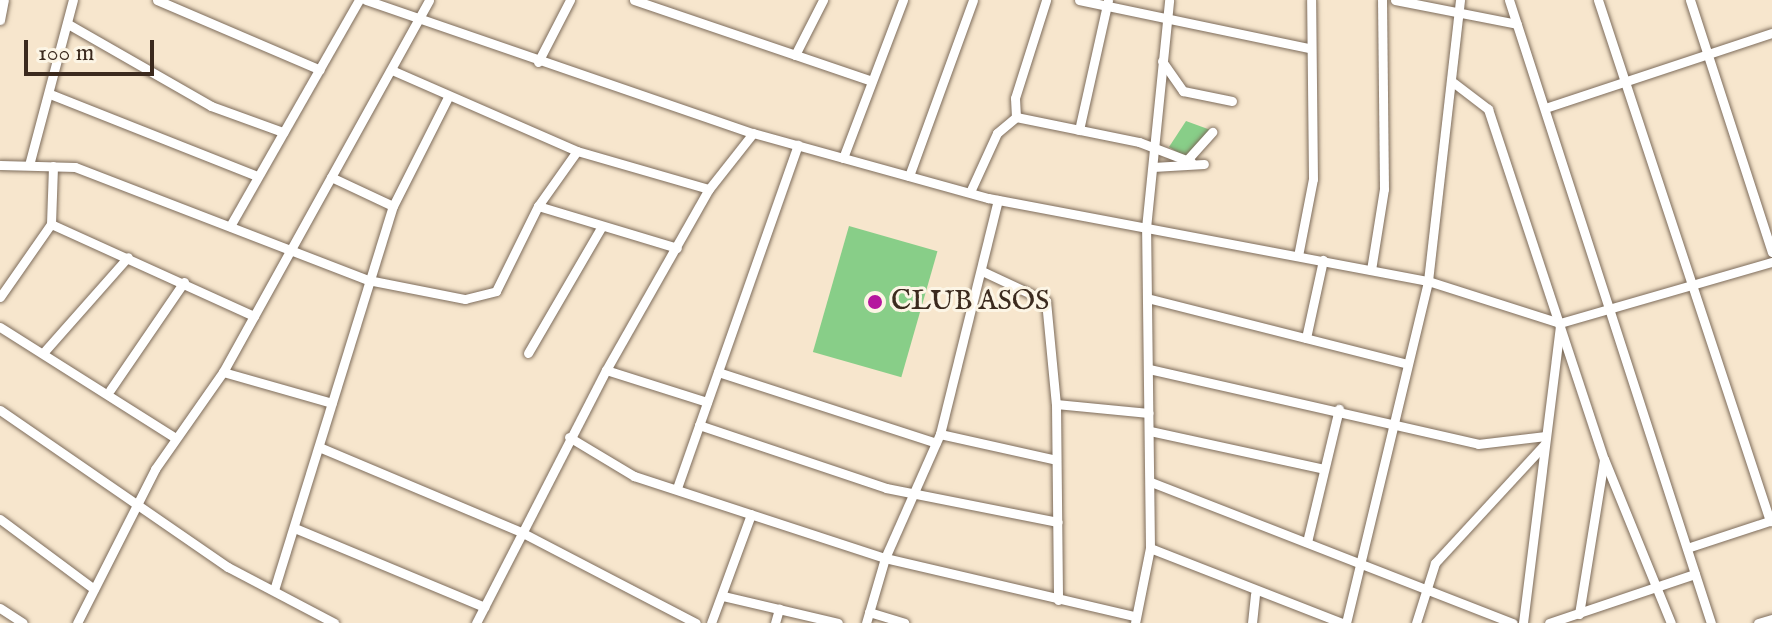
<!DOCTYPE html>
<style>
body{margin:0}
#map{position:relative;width:1772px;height:623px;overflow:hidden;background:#f7e6cd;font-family:"IM FELL English",serif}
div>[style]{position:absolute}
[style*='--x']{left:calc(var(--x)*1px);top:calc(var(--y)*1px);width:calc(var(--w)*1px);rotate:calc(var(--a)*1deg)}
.green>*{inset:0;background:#88ce88;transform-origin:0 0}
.roads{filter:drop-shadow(0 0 2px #7d6c5b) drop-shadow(0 0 2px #7d6c5b)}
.minor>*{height:9px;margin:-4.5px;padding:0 4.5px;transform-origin:4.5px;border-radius:4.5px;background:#fff}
.dots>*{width:22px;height:22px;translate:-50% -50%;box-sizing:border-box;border:4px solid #fcf5e5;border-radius:50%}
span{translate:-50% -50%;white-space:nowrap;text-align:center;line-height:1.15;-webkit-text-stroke:6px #fcf5e5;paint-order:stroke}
.poi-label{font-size:28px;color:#3b2a1e}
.left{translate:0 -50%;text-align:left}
.scale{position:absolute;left:24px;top:40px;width:130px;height:36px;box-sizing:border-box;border:4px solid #3b2a1e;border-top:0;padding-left:10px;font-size:24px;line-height:28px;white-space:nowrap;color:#3b2a1e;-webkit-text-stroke:6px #fcf5e5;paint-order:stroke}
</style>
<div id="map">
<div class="green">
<div style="clip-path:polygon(1186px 121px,1216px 132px,1190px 160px,1169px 147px)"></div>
<div style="left:849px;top:226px;width:92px;height:131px;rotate:16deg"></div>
</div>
<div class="roads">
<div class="minor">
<div style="--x:157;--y:0;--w:177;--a:23.2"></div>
<div style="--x:366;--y:0;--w:409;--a:19"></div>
<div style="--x:753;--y:133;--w:244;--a:15.5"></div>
<div style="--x:988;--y:198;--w:448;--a:10.7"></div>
<div style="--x:1428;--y:281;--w:139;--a:17.7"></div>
<div style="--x:1560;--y:323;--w:221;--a:-16.1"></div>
<div style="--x:634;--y:0;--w:251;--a:18.8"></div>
<div style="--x:1079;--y:0;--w:235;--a:11.8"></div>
<div style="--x:1395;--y:0;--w:124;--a:11.1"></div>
<div style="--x:1509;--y:0;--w:655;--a:72.04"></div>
<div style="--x:1598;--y:0;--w:549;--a:71.73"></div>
<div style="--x:1690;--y:0;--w:265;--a:72"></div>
<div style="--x:0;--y:20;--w:20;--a:-79"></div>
<div style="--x:68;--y:24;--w:165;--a:29.8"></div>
<div style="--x:211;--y:106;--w:77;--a:19.9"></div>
<div style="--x:795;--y:55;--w:62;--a:-63"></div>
<div style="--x:1162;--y:61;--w:37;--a:55"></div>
<div style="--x:1183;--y:91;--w:50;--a:11.5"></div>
<div style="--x:538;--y:62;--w:70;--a:-62.7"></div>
<div style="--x:394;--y:71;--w:200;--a:23.6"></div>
<div style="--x:577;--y:151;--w:137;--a:16.1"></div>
<div style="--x:1454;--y:83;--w:43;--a:37.4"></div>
<div style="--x:1488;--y:109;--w:369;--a:71.7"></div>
<div style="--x:1604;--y:459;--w:177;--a:67.8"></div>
<div style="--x:50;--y:94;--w:220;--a:21.6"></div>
<div style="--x:1545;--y:108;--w:239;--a:-18.3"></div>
<div style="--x:1016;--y:117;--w:126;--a:11.5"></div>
<div style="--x:1139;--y:142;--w:56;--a:21"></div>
<div style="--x:1079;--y:130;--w:133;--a:-77.4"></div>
<div style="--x:843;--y:158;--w:169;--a:-69.2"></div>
<div style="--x:1187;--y:160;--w:38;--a:-48"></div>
<div style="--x:0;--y:165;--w:75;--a:1.5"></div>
<div style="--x:75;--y:167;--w:314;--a:21.1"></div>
<div style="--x:368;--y:280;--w:99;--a:11.1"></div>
<div style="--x:465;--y:299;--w:32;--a:-14"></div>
<div style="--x:496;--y:291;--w:95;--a:-63.7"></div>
<div style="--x:538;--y:206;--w:67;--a:-54.7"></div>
<div style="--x:29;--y:165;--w:171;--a:-75.1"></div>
<div style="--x:1153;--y:167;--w:51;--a:-3.4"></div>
<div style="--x:909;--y:176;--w:187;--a:-70"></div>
<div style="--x:331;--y:177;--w:68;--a:25.1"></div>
<div style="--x:970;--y:192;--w:65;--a:-65.4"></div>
<div style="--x:997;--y:133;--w:25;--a:-40"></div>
<div style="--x:1016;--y:117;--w:19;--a:-93"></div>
<div style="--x:1015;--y:98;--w:103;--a:-72.4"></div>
<div style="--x:538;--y:206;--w:145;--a:16.8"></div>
<div style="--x:51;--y:224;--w:223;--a:24.4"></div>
<div style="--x:230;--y:226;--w:260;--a:-60.3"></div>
<div style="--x:1298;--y:256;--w:78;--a:-79"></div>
<div style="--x:1313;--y:179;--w:179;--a:-90.6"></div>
<div style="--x:1371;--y:270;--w:82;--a:-80.9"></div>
<div style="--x:1384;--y:189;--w:189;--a:-90.6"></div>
<div style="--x:982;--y:271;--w:71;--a:25.1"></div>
<div style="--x:1046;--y:301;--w:103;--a:84.5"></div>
<div style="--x:1056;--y:404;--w:196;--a:89.4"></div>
<div style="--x:0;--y:297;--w:89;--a:-55.1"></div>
<div style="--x:51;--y:224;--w:58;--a:-88"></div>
<div style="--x:1147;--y:298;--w:268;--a:14.2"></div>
<div style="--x:0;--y:327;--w:206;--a:32.3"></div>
<div style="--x:1306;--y:338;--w:80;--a:-77.7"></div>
<div style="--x:43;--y:353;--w:128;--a:-48.5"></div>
<div style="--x:528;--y:353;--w:147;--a:-59.8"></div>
<div style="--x:1149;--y:369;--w:337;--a:12.8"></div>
<div style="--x:1478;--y:444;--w:68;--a:-6.7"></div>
<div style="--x:606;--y:370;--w:106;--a:17.6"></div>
<div style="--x:223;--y:372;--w:113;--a:15.9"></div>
<div style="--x:718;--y:372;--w:229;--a:18"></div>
<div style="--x:110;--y:390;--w:131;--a:-55.6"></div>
<div style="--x:1056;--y:404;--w:93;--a:5.5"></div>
<div style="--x:0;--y:410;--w:277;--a:34.6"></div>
<div style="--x:228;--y:567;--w:120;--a:27.8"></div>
<div style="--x:699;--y:425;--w:197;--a:18.6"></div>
<div style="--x:886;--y:488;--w:175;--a:11.2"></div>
<div style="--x:1150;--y:431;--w:178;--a:12.3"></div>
<div style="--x:940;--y:434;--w:119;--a:12.6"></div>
<div style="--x:569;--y:437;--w:76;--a:31"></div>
<div style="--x:634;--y:476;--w:264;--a:18.1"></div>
<div style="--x:885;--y:558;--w:256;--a:13.1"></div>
<div style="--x:319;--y:447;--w:219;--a:22.8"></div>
<div style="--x:521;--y:532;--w:197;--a:27.5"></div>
<div style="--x:1151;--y:482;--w:388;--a:21.3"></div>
<div style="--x:677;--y:488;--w:364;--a:-70.6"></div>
<div style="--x:0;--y:519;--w:117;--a:36.7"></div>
<div style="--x:297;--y:529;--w:203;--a:22.6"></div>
<div style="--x:1307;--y:542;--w:137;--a:-76.5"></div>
<div style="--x:1150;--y:548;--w:206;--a:21.3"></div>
<div style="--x:1687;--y:548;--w:89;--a:-18.2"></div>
<div style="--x:274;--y:590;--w:402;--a:-72.8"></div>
<div style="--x:393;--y:206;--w:122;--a:-63.2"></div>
<div style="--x:723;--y:596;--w:118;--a:13.2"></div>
<div style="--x:0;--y:608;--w:27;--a:33"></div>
<div style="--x:869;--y:612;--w:37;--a:17"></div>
<div style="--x:1579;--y:614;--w:156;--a:-80.8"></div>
<div style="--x:77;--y:623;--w:173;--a:-63.1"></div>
<div style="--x:155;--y:469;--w:118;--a:-55"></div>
<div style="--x:223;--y:372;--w:425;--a:-61"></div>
<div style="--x:476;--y:623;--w:284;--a:-62.8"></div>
<div style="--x:606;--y:370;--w:208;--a:-60.4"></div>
<div style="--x:709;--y:189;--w:71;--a:-51.8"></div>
<div style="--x:711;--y:623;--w:116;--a:-69.8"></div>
<div style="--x:775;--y:623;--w:15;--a:-74"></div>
<div style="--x:866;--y:623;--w:68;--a:-73.7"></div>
<div style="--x:885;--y:558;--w:136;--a:-66.1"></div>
<div style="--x:940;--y:434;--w:241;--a:-76.1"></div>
<div style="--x:1135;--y:623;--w:76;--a:-78.7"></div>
<div style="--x:1150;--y:548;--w:320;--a:-90.7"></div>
<div style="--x:1146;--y:228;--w:229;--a:-84.2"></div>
<div style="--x:1252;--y:623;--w:29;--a:-84"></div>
<div style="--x:1346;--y:623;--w:352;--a:-76.5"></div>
<div style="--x:1428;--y:281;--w:283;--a:-83.5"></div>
<div style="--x:1416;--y:623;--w:63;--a:-72.4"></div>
<div style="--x:1435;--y:563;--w:161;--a:-47.3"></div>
<div style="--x:1523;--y:623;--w:300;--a:-82.9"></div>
<div style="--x:1549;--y:623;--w:154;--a:-18.6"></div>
<div style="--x:1758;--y:623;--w:15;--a:-16"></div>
</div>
</div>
<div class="dots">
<div style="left:875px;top:302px;background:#b5179e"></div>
</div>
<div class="poi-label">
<span class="left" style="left:891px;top:302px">CLUB ASOS</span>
</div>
<div class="scale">100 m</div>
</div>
